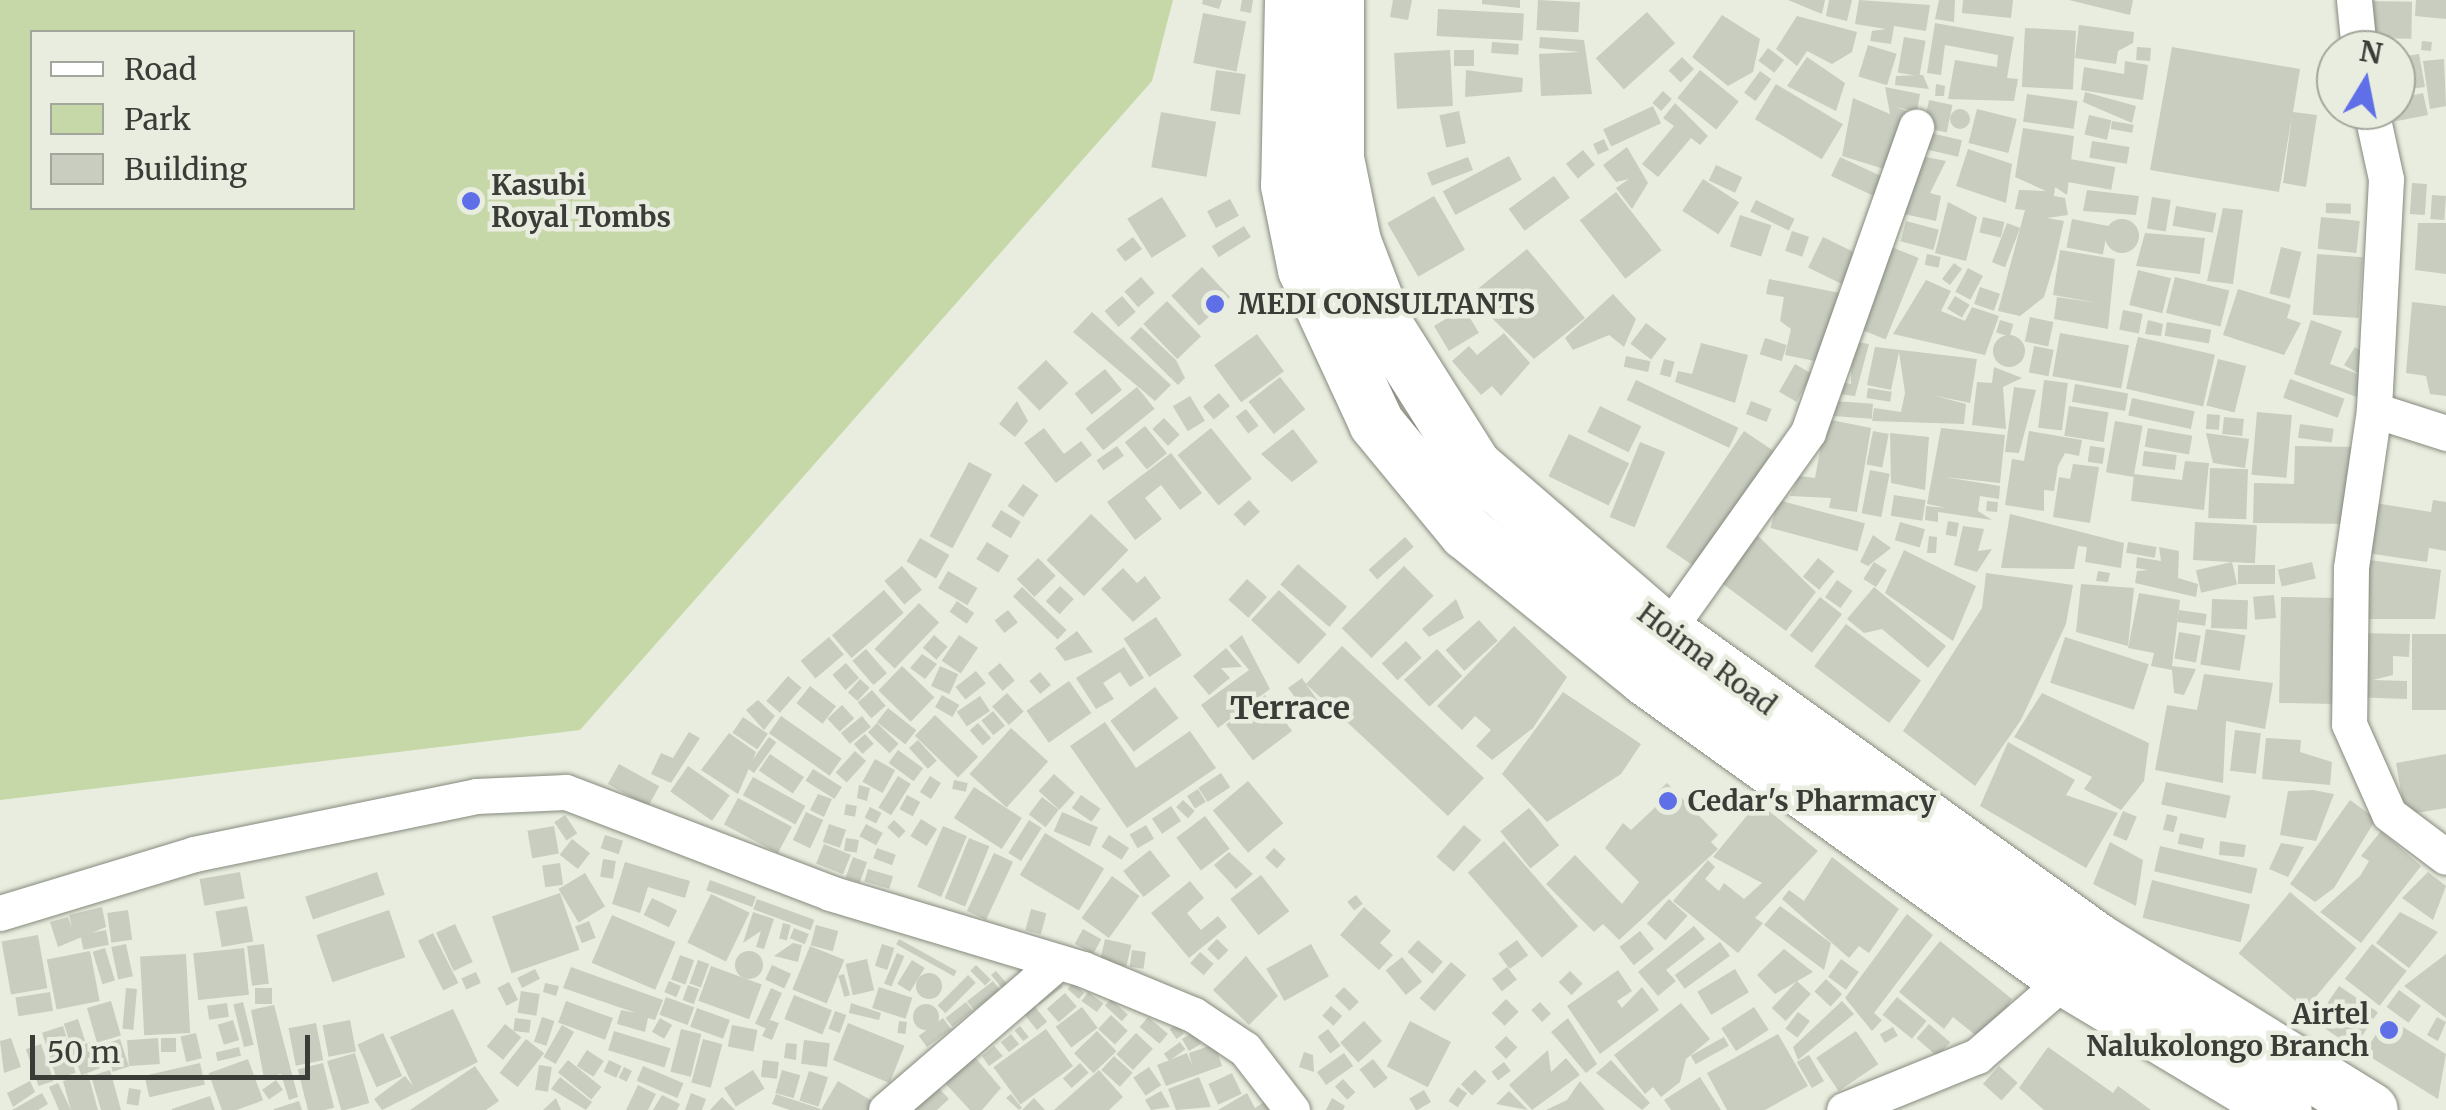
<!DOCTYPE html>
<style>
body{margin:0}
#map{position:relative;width:2446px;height:1110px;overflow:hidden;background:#e8eddf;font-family:Merriweather,serif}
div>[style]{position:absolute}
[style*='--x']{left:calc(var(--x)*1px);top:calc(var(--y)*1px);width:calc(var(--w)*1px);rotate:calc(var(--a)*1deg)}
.green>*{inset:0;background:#c6d8a8}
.building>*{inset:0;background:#c8cdc0;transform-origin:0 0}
.round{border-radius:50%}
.roads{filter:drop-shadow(0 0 2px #858a7d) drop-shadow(0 0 2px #858a7d)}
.minor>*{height:35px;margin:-17.5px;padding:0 17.5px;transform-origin:17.5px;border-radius:17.5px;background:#fff}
.primary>*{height:55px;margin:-27.5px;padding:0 27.5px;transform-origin:27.5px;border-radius:27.5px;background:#fff}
.dots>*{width:28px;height:28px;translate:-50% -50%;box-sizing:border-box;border:5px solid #e8eddf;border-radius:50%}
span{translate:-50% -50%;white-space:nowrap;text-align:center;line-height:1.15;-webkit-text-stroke:9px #e8eddf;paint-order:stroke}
.poi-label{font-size:28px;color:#3a3c37;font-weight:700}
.left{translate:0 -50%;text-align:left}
.right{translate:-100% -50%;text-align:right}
.street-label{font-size:28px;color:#3a3c37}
.quarter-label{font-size:32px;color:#3a3c37;font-weight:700}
.legend{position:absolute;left:30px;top:30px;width:325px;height:180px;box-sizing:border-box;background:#e8eddf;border:2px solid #a2a69c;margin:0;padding:12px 18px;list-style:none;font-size:30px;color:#3a3c37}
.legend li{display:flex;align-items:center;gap:20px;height:50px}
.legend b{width:50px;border:2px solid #a2a69c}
.north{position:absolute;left:2316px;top:30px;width:100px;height:100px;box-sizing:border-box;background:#e8eddf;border:2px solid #a2a69c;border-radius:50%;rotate:10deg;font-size:28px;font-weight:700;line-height:40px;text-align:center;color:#3a3c37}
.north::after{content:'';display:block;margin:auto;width:35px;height:45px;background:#5f6fe7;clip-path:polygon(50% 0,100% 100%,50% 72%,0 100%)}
.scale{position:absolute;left:30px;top:1035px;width:280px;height:45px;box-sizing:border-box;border:5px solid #3a3c37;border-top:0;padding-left:12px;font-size:30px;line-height:35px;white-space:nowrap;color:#3a3c37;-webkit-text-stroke:8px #e8eddf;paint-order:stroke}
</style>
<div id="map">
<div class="green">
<div style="clip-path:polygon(evenodd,0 0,1173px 0,1152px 81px,580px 730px,0 800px,0 0,32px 32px,352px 32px,352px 208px,32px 208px,32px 32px)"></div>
</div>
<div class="building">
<div style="clip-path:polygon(1203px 0,1222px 0,1219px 9px,1202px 4px)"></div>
<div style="clip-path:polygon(1242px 0,1253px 0,1251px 13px,1240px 11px)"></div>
<div style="clip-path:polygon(1393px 0,1412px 0,1408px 20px,1390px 17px)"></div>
<div style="clip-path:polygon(1482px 0,1520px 0,1520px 8px,1482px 4px)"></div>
<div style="left:1538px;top:0;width:42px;height:30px;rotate:3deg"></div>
<div style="clip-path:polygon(1788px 0,1825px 0,1822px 14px)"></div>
<div style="clip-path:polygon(1829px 0,1852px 0,1847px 21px,1826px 16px)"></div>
<div style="clip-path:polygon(1859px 0,1930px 5px,1926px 31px,1894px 26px,1891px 44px,1870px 41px,1872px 31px,1886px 29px,1855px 24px)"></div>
<div style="clip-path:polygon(1939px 0,1955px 0,1954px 22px,1935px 19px)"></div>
<div style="clip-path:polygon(1963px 0,2013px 0,2011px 18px,1962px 13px)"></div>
<div style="clip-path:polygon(2069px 0,2133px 0,2130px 15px)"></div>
<div style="clip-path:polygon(2416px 0,2446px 0,2446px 19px,2415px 16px)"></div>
<div style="left:2366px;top:1px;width:46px;height:37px;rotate:1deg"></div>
<div style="left:1438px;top:9px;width:86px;height:27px;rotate:3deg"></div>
<div style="left:1647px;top:12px;width:42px;height:69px;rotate:48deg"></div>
<div style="left:1203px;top:13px;width:44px;height:51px;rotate:11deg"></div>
<div style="clip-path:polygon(1722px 15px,1760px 39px,1753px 72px,1728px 86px,1692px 57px)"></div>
<div style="clip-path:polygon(1797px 16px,1857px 32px,1852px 52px,1832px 64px,1807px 51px,1797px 66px,1776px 49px)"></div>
<div style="clip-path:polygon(1935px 23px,2014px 37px,2007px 78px,2018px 79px,2014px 101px,1948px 99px,1955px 60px,1997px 67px,1998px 55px,1945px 45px,1941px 75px,1927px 73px)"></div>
<div style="clip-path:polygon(2079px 25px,2134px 32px,2133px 43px,2118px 51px,2116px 64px,2075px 58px)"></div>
<div style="left:2025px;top:28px;width:51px;height:59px;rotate:3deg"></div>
<div style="clip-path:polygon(1540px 37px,1584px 40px,1592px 94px,1541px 96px,1539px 54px,1580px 52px,1539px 48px)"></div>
<div style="left:1904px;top:37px;width:22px;height:36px;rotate:10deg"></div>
<div style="left:2422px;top:41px;width:10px;height:9px;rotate:6deg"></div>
<div style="left:1492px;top:42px;width:27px;height:11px;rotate:4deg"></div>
<div style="left:1868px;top:45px;width:30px;height:33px;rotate:17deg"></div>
<div style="left:2137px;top:47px;width:14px;height:13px;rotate:4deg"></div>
<div style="clip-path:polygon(2172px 47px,2300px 69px,2293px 112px,2317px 115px,2306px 187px,2283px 183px,2292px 116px,2279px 192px,2150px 170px)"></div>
<div style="left:1768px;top:48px;width:20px;height:16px;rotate:37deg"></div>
<div style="left:1450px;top:50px;width:56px;height:56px;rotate:87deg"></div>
<div style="left:1454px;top:50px;width:20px;height:16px"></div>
<div style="clip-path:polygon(2419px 54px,2425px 87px,2396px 91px,2396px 58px)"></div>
<div style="left:1682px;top:57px;width:17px;height:19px;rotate:45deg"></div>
<div style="clip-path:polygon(1807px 57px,1845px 83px,1836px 111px,1787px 86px)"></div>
<div style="clip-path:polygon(2444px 59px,2446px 106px,2430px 109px,2423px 61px)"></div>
<div style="clip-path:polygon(2125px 61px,2148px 65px,2143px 100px,2081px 90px,2084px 67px,2124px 74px)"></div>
<div style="left:1216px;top:70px;width:30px;height:41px;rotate:8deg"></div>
<div style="clip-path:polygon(1466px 70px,1523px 78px,1522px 92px,1465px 97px)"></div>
<div style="left:1700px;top:70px;width:50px;height:36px;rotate:39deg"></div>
<div style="left:1760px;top:71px;width:14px;height:27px;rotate:36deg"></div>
<div style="clip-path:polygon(1923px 75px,1929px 89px,1895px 85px,1896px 76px)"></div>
<div style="left:1776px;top:84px;width:78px;height:41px;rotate:31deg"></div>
<div style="clip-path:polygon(1936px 84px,1945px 86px,1944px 96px,1935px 96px)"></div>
<div style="clip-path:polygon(1885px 87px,1920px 94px,1917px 112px,1896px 107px,1912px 113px,1897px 173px,1842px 156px,1853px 98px,1890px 114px)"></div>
<div style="left:1663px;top:91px;width:12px;height:16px;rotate:42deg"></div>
<div style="clip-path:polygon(2085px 92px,2136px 106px,2132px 123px,2083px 102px)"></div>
<div style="clip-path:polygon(2423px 93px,2428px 115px,2392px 122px,2396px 99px)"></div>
<div style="left:2027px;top:94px;width:51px;height:28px;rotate:8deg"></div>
<div style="left:1929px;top:100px;width:24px;height:28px;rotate:12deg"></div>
<div style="clip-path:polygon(1675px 103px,1708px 136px,1700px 145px,1691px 138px,1658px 177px,1642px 164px,1674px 126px,1663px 118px)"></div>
<div style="left:1653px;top:106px;width:19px;height:55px;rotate:65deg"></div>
<div style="left:1977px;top:109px;width:41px;height:35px;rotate:14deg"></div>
<div class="round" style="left:1950px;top:109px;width:20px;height:20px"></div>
<div style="left:1459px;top:111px;width:33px;height:20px;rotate:78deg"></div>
<div style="left:1161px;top:112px;width:56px;height:56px;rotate:10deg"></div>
<div style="left:2089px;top:115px;width:23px;height:20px;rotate:13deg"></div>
<div style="left:2112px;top:121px;width:22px;height:8px;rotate:10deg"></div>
<div style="clip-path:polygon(2023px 128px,2074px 136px,2067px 195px,2055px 187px,2054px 196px,2065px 198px,2068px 215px,2047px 218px,2064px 221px,2055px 261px,2044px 297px,2020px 316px,1998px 311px,2025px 210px,2015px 209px,2019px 190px,2046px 191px,2015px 177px)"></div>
<div style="left:1922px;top:131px;width:41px;height:17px;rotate:13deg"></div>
<div style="left:1604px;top:139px;width:12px;height:12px;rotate:66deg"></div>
<div style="left:2092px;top:141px;width:38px;height:17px;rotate:9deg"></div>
<div style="clip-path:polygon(1627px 147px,1648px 183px,1632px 209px,1616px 188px,1629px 179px,1616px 182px,1603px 165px)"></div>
<div style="clip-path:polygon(1968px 149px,2012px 164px,2006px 203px,1956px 186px)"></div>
<div style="left:1583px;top:150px;width:19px;height:22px;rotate:51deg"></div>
<div style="clip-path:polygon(1916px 155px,1946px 161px,1930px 193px,1941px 196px,1936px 221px,1904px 214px)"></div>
<div style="left:1509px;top:156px;width:27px;height:75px;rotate:62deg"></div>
<div style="left:1468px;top:157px;width:14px;height:44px;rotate:69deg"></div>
<div style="left:1840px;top:157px;width:63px;height:21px;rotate:25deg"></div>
<div style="left:2070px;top:159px;width:46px;height:23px;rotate:10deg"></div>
<div style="left:1716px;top:165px;width:29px;height:17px;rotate:25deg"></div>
<div style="left:1554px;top:176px;width:27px;height:56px;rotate:54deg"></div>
<div style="left:1703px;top:179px;width:43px;height:38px;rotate:33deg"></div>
<div style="left:2412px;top:183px;width:15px;height:31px;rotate:4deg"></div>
<div style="clip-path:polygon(2087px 190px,2139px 196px,2136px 215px,2083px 211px)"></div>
<div style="left:1616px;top:192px;width:74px;height:46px;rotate:52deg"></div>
<div style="left:2432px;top:195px;width:14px;height:24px;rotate:4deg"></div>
<div style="left:1434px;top:196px;width:62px;height:54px;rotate:60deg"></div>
<div style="left:1162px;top:197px;width:46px;height:41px;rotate:58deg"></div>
<div style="left:2152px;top:197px;width:19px;height:32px;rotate:9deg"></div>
<div style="left:1230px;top:199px;width:19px;height:26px;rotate:62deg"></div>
<div style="left:1756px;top:200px;width:43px;height:13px;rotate:26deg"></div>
<div style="clip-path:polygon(1948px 202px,1977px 217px,1966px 261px,1935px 253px)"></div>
<div style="left:2326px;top:203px;width:25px;height:10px;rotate:2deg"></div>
<div style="left:2176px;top:206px;width:41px;height:20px;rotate:10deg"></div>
<div style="clip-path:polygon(2223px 208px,2243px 210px,2233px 284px,2207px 281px)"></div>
<div style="left:1740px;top:215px;width:33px;height:33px;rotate:18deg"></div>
<div style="left:1983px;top:217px;width:22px;height:16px;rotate:13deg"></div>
<div style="left:2321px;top:217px;width:39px;height:32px;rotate:6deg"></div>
<div style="left:2072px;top:219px;width:37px;height:29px;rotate:11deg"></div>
<div class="round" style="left:2105px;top:219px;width:34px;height:34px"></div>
<div style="left:1906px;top:221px;width:34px;height:21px;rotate:15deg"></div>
<div style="left:2007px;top:223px;width:14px;height:42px;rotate:21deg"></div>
<div style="clip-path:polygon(2418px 223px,2446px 223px,2446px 274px,2415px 270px)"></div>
<div style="left:1244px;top:226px;width:13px;height:38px;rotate:58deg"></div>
<div style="left:1792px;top:231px;width:18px;height:21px;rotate:19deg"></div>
<div style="clip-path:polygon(2145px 233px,2205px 238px,2200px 274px,2136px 266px)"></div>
<div style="left:1133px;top:237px;width:15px;height:21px;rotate:53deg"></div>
<div style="left:1823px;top:237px;width:50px;height:34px;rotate:26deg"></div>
<div style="left:1889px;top:246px;width:32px;height:88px;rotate:22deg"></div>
<div style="left:2281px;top:247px;width:21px;height:48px;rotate:14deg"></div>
<div style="clip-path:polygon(1527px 249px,1585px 318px,1534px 359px,1469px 296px)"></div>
<div style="clip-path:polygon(2060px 250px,2115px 259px,2108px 329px,2054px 319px,2057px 297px,2098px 303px,2053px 295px)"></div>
<div style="left:1927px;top:254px;width:14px;height:11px;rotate:12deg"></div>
<div style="left:2317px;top:254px;width:46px;height:61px;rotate:4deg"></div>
<div style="left:1954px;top:263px;width:10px;height:20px;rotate:37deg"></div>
<div style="left:1202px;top:267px;width:41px;height:42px;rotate:47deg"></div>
<div style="left:1968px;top:268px;width:17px;height:27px;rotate:28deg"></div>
<div style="left:2138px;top:270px;width:34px;height:36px;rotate:14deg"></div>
<div style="left:1141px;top:277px;width:21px;height:22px;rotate:49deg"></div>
<div style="left:2175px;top:277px;width:56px;height:37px;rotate:14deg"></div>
<div style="clip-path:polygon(1769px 279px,1845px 294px,1830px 364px,1785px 355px,1791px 329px,1780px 321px,1784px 297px,1766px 294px)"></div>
<div style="clip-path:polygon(1926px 280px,1951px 291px,1941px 311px,1965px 321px,1972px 307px,1999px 316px,1985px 355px,1893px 334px)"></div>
<div style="left:1980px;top:287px;width:21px;height:18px;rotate:19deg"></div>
<div style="clip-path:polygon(2238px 289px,2291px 305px,2287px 318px,2301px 323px,2284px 355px,2223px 335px)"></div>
<div style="clip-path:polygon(1613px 294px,1636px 319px,1624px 347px,1609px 335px,1573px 350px,1565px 338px)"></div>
<div style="left:1122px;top:296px;width:21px;height:23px;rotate:49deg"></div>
<div style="left:1955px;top:296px;width:17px;height:15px;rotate:31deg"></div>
<div style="left:1167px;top:301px;width:49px;height:33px;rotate:46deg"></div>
<div style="clip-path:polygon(2412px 302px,2446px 306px,2446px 396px,2430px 394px,2426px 376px,2406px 373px)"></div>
<div style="left:1464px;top:308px;width:29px;height:35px;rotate:59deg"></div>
<div style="left:2123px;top:310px;width:20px;height:20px;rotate:11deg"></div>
<div style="clip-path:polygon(1092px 312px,1171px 385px,1155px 401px,1073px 332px)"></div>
<div style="left:2030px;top:317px;width:24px;height:25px;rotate:12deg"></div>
<div style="left:2000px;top:320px;width:14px;height:13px;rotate:17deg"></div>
<div style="clip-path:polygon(2148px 320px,2163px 324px,2161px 336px,2145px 334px)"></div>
<div style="clip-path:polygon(2311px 320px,2342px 331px,2330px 364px,2361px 375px,2344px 365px,2355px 347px,2372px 358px,2365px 400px,2294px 374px)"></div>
<div style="left:2167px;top:322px;width:45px;height:14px;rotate:10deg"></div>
<div style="left:1646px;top:323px;width:26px;height:26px;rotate:37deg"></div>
<div style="clip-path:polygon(1141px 327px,1176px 360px,1185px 378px,1178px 385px,1130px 338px)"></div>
<div style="clip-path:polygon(1504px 333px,1530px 363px,1501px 396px,1492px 386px,1481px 395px,1452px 361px,1469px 346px,1477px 355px)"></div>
<div style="left:2060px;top:333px;width:70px;height:44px;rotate:10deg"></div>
<div style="left:1257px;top:334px;width:46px;height:53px;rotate:54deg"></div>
<div class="round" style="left:1993px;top:335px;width:32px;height:32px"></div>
<div style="left:2138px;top:337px;width:79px;height:53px;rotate:13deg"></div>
<div style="left:1765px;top:338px;width:23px;height:17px;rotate:18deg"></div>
<div style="clip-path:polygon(1852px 341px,1869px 344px,1855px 396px,1838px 394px,1840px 382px,1851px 384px)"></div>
<div style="clip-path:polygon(1701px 343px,1748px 355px,1735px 403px,1675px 382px,1678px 371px,1692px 374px)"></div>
<div style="left:2034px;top:346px;width:20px;height:27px;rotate:11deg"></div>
<div style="clip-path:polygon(1875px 347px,1977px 359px,1970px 403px,1932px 395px,1966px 404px,1964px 424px,1872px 421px,1874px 408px,1901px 412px,1905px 393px,1899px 352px,1891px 390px,1867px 385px)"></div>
<div style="left:1626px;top:356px;width:25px;height:11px;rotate:12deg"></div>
<div style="left:1664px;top:359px;width:11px;height:16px;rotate:15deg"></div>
<div style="left:2218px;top:359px;width:29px;height:48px;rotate:14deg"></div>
<div style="left:1046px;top:360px;width:32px;height:40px;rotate:46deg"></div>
<div style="left:1795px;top:364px;width:20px;height:32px;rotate:30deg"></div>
<div style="clip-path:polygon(1994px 367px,2022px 378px,2003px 387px,2006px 429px,1972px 425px,1977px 382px,1992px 383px)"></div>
<div style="left:1105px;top:369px;width:27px;height:39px;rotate:51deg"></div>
<div style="left:1280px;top:377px;width:41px;height:40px;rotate:52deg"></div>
<div style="left:2290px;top:379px;width:58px;height:20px;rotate:20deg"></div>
<div style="left:1636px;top:380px;width:113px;height:22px;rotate:25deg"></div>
<div style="left:2044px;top:380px;width:24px;height:48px;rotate:7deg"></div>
<div style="left:2075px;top:384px;width:54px;height:18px;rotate:10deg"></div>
<div style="left:1137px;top:387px;width:28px;height:66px;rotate:51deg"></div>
<div style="clip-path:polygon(2014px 387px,2036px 390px,2019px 453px,2005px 452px)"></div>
<div style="left:1868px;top:388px;width:24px;height:10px;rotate:9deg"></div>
<div style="left:1219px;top:393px;width:17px;height:21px;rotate:50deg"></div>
<div style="left:1190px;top:396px;width:29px;height:20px;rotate:59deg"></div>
<div style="left:2132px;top:398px;width:64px;height:18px;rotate:12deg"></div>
<div style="clip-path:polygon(1017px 401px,1028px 421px,1015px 437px,999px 424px)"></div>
<div style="left:1751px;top:401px;width:22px;height:14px;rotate:21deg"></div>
<div style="left:1834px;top:401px;width:39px;height:15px;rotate:4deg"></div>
<div style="left:1600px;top:406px;width:46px;height:29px;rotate:26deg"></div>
<div style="left:2069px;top:406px;width:40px;height:30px;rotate:9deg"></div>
<div style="left:1246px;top:409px;width:21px;height:13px;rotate:53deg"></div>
<div style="left:2257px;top:412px;width:35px;height:63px;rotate:5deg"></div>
<div style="left:2207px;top:414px;width:13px;height:15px;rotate:4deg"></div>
<div style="left:2224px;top:417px;width:20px;height:17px;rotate:6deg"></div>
<div style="left:1164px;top:418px;width:23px;height:16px;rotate:47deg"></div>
<div style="clip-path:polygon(1826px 419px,1871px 428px,1857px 512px,1829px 508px,1831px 498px,1790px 496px,1799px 476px,1815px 478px)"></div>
<div style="left:2115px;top:421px;width:28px;height:52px;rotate:10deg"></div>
<div style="left:2300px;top:424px;width:34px;height:14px;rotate:8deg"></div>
<div style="left:1145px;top:426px;width:35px;height:26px;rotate:51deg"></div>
<div style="clip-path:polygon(1044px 428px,1064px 454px,1081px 441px,1092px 455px,1056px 483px,1024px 443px)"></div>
<div style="left:1211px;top:428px;width:65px;height:43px;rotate:51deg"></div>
<div style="clip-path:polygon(1941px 428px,2005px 435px,2000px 483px,1944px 477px,2000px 486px,1999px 499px,1980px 496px,1978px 511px,1992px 520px,1938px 512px,1938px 522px,1925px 520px,1926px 506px,1947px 508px,1927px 504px)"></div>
<div style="left:2148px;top:428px;width:45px;height:19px;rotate:10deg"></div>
<div style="clip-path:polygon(1293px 429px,1318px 462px,1292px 482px,1261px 454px)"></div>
<div style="left:1744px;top:431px;width:46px;height:140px;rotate:34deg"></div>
<div style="left:1873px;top:431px;width:16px;height:34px;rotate:11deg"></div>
<div style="clip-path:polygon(2029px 431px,2082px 440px,2079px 456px,2065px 453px,2058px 466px,2054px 491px,2044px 490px,2044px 511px,2005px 505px,2012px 459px,2024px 461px)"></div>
<div style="clip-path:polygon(1890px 433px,1929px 437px,1925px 490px,1891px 483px)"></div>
<div style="clip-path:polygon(2206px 433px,2249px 439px,2245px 468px,2213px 463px)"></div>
<div style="left:1569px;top:434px;width:67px;height:47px;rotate:26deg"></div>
<div style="left:1640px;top:442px;width:27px;height:81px;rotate:22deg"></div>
<div style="left:1117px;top:446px;width:12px;height:25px;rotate:55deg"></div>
<div style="left:2090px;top:446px;width:15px;height:16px;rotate:8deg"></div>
<div style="clip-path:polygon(2295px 446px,2356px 447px,2355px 524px,2253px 523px,2254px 483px,2294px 484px)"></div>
<div style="left:2144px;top:451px;width:33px;height:15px;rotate:7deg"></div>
<div style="clip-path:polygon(1171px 453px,1202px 493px,1180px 510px,1161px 485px,1145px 498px,1162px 519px,1135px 540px,1107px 502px)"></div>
<div style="clip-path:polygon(2185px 461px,2209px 463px,2204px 510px,2131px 501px,2134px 474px,2182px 480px)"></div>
<div style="left:969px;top:462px;width:26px;height:84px;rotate:28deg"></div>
<div style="clip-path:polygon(2073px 464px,2099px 467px,2090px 523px,2053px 517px,2059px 477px,2070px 479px)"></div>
<div style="left:2210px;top:468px;width:38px;height:50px;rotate:2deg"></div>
<div style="left:1870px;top:470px;width:20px;height:44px;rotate:11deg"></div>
<div style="left:1023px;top:484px;width:19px;height:27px;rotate:35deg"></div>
<div style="left:1894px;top:495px;width:32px;height:21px;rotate:9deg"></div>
<div style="left:1249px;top:500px;width:16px;height:21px;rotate:47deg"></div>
<div style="left:1778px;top:500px;width:90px;height:29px;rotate:15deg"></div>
<div style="clip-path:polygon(2433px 500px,2446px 502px,2446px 551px,2429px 548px,2427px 562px,2367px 553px,2375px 503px,2431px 512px)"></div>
<div style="left:1987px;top:501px;width:11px;height:10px;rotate:5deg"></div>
<div style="left:1001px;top:510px;width:23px;height:19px;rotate:31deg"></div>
<div style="left:1091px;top:514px;width:52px;height:64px;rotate:44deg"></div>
<div style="clip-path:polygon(2010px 514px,2124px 543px,2121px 568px,2085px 562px,2087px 547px,2078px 546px,2074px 569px,2001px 568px)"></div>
<div style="left:1948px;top:521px;width:11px;height:14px;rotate:10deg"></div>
<div style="left:1900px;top:522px;width:26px;height:19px;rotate:16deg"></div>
<div style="left:2195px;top:522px;width:62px;height:38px;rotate:3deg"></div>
<div style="clip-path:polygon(1963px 526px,1984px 529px,1978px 551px,1992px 549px,1977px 572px,1954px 565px)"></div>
<div style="clip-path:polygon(1755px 533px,1816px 592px,1786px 631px,1719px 581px)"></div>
<div style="clip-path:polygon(1873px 535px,1891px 548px,1868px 566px,1860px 562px)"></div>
<div style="clip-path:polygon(1929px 536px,1937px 537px,1936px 553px,1927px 553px)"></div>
<div style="left:1405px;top:537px;width:13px;height:49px;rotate:48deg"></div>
<div style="left:920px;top:538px;width:34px;height:27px;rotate:30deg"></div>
<div style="left:987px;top:542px;width:26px;height:20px;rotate:32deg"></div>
<div style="left:2128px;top:542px;width:29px;height:11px;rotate:10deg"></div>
<div style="clip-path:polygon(2159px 547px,2179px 551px,2178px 578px,2198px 584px,2196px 597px,2135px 583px,2137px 571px,2148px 570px,2136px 568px,2137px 557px,2161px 561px)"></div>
<div style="clip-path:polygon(1904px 550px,1976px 586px,1953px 641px,1885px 593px)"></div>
<div style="left:1038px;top:558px;width:25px;height:30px;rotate:45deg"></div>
<div style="left:1818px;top:558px;width:21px;height:24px;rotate:39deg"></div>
<div style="clip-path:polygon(2363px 559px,2441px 570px,2435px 619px,2362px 619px)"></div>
<div style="left:1874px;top:562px;width:15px;height:20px;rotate:32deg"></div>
<div style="left:2232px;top:562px;width:23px;height:37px;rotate:77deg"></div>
<div style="left:2312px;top:562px;width:17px;height:35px;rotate:77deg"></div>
<div style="left:1298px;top:564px;width:65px;height:27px;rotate:41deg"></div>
<div style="left:2275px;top:565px;width:19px;height:37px;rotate:90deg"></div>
<div style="left:902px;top:566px;width:31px;height:23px;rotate:50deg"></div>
<div style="left:1404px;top:566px;width:42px;height:88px;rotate:45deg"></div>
<div style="clip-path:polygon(1123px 568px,1137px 583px,1145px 576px,1161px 598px,1133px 622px,1101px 589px)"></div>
<div style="left:948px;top:571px;width:34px;height:20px;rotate:30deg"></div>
<div style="clip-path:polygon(2098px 571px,2110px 573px,2108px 582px,2096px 581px)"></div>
<div style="clip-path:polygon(1986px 573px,2073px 585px,2066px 624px,2021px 720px,1975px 786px,1903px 731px,1982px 608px)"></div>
<div style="left:1247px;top:579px;width:27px;height:28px;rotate:42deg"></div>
<div style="left:1837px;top:580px;width:19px;height:21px;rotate:35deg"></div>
<div style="clip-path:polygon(2081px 584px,2134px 588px,2128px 646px,2076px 632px)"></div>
<div style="left:1060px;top:586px;width:19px;height:21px;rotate:43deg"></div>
<div style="left:1022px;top:587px;width:62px;height:13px;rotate:44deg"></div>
<div style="clip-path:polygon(1874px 587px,1946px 646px,1928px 668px,1882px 629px,1864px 633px,1847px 619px)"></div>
<div style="left:884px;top:590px;width:30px;height:69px;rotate:49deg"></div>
<div style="left:1279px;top:590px;width:65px;height:41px;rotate:43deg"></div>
<div style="clip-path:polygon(2139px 593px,2180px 600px,2172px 666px,2196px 669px,2184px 695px,2174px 693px,2172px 670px,2151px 666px,2154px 653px,2128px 648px)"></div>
<div style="left:2274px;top:595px;width:23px;height:21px;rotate:85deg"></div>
<div style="left:1820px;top:597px;width:28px;height:49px;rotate:38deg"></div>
<div style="left:2281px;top:597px;width:56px;height:106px;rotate:1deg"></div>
<div style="clip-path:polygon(1456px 599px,1464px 618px,1429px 637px,1422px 629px)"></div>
<div style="left:2212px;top:599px;width:36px;height:29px;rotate:2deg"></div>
<div style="left:957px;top:601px;width:21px;height:13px;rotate:35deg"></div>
<div style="left:919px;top:603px;width:28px;height:64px;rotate:44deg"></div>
<div style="left:1008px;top:610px;width:16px;height:17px;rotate:52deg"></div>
<div style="left:2179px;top:610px;width:28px;height:12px;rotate:8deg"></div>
<div style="left:1156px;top:617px;width:46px;height:39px;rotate:56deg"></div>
<div style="left:1479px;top:620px;width:28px;height:45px;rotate:48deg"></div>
<div style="left:1846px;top:624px;width:94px;height:53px;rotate:37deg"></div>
<div style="clip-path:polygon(1514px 626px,1567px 677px,1533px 728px,1492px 760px,1476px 746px,1491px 730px,1475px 716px,1462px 730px,1437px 706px)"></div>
<div style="left:2206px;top:629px;width:40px;height:36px;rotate:9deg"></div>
<div style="clip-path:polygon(1077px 631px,1093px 652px,1065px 661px,1055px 648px)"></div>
<div style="left:2179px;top:632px;width:22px;height:27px;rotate:10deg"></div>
<div style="clip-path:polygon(2353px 633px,2410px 634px,2409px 657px,2393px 656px,2393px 675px,2373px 680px,2407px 681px,2407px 699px,2351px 697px)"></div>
<div style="left:2446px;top:634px;width:76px;height:34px;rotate:90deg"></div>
<div style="left:934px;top:635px;width:18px;height:17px;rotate:41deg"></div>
<div style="left:959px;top:635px;width:23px;height:31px;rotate:34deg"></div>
<div style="clip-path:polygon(1242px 635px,1270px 689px,1218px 728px,1201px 705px,1249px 670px,1229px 646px)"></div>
<div style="left:829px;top:637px;width:23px;height:37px;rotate:50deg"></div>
<div style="left:2065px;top:637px;width:88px;height:48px;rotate:18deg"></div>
<div style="left:1406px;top:641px;width:23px;height:33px;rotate:47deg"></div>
<div style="clip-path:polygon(1342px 646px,1484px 778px,1448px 816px,1306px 684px,1323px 708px,1310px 717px,1288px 688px,1302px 678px,1306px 684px)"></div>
<div style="clip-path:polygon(1124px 647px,1144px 678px,1130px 687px,1120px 672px,1103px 683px,1114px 699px,1096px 709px,1076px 678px)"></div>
<div style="clip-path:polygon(1226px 648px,1242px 667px,1221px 668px,1230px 678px,1209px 695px,1193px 676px)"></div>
<div style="left:866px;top:649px;width:32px;height:18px;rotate:49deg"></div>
<div style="left:1437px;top:649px;width:37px;height:45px;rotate:47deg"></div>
<div style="clip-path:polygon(922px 654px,937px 664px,925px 679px,910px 668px)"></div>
<div style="left:846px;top:663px;width:20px;height:18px;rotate:49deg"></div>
<div style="left:1000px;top:663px;width:23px;height:16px;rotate:50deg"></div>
<div style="left:902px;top:666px;width:45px;height:34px;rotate:44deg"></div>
<div style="left:940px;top:666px;width:20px;height:22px;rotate:24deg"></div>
<div style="left:976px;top:671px;width:16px;height:26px;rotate:52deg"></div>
<div style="left:1040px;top:672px;width:17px;height:14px;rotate:50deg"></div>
<div style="clip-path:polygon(2204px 674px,2273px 683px,2265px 729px,2226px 721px,2223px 783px,2155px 770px,2167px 705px,2197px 710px)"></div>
<div style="left:788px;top:676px;width:18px;height:33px;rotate:41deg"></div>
<div style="left:860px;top:679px;width:13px;height:18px;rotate:42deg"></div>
<div style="left:1069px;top:681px;width:39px;height:52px;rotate:55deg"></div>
<div style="left:810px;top:686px;width:33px;height:22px;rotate:38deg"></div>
<div style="left:1155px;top:687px;width:39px;height:56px;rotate:53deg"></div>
<div style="left:872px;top:690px;width:21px;height:19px;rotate:49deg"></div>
<div style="clip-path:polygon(1563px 692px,1641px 744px,1621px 774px,1547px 822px,1502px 774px)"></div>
<div style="left:1007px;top:693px;width:25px;height:20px;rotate:48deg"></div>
<div style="clip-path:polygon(2042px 693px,2149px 743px,2144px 781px,2121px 810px,2084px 789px,2092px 777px,2014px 737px)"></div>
<div style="left:942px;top:695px;width:20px;height:14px;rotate:30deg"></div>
<div style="left:1265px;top:695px;width:45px;height:49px;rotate:53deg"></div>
<div style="left:980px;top:696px;width:18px;height:28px;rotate:56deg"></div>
<div style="clip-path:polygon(758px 700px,775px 716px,764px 730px,746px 710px)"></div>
<div style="left:842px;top:705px;width:18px;height:20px;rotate:47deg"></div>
<div style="left:888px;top:708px;width:36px;height:18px;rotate:38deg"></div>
<div style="left:993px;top:711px;width:19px;height:15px;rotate:51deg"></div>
<div style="left:935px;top:715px;width:60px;height:29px;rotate:44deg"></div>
<div style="left:781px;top:716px;width:74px;height:21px;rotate:35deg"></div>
<div style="left:862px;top:716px;width:14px;height:27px;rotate:51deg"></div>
<div style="left:743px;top:717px;width:30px;height:19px;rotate:34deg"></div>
<div style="clip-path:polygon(1105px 722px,1136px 768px,1190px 731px,1216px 768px,1127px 828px,1070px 746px)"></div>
<div style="left:877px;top:723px;width:30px;height:13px;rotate:44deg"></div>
<div style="left:978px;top:723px;width:20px;height:11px;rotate:49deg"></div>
<div style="left:1011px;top:728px;width:50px;height:62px;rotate:42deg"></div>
<div style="left:2235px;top:730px;width:26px;height:41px;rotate:7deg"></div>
<div style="clip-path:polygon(689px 732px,700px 738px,671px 783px,651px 774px,661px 753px,673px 758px)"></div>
<div style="clip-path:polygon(729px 733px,756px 752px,738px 794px,701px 770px)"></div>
<div style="left:865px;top:734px;width:13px;height:15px;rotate:48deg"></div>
<div style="left:769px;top:737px;width:9px;height:38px;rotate:36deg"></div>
<div style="clip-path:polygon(2266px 738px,2301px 740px,2300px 752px,2332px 762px,2330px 785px,2262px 779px)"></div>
<div style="left:918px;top:740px;width:28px;height:12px;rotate:48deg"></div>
<div style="clip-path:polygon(2008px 742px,2075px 780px,2066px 795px,2118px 813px,2086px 868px,1980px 806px)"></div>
<div style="left:898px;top:750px;width:31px;height:16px;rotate:36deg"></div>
<div style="left:855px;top:751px;width:15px;height:29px;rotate:42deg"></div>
<div style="left:770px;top:754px;width:41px;height:20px;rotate:34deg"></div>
<div style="clip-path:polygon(2446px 754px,2446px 808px,2405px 815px,2396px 763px)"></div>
<div style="left:875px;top:759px;width:23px;height:26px;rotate:29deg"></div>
<div style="left:619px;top:764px;width:46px;height:23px;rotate:29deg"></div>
<div style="left:688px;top:766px;width:51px;height:31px;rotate:35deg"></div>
<div style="left:813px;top:769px;width:34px;height:14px;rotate:32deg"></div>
<div style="left:1221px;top:773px;width:17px;height:27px;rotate:57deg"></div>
<div style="left:1054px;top:774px;width:28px;height:23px;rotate:42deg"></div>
<div style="left:898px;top:776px;width:15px;height:37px;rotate:32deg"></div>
<div style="left:930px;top:776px;width:13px;height:19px;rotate:32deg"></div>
<div style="left:753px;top:777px;width:60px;height:21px;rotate:29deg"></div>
<div style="left:954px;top:780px;width:14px;height:9px;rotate:12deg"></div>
<div style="left:1248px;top:781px;width:55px;height:46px;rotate:50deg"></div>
<div style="left:2166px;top:782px;width:66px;height:23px;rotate:12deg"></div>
<div style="clip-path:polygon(1667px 783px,1718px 835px,1711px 842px,1718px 849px,1619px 940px,1603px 924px,1594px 932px,1546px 884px,1575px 855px,1622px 904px,1639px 882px,1605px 848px,1623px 823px,1631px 830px,1664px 799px,1657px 792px)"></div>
<div style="clip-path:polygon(859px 785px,870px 788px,867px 801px,857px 798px)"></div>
<div style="left:974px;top:787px;width:57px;height:37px;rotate:33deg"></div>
<div style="left:1198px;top:789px;width:15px;height:13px;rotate:58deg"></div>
<div style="clip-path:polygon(2313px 790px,2334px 794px,2316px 841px,2280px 835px,2288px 791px)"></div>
<div style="clip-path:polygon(818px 794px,832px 799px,824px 817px,810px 810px)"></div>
<div style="left:907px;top:795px;width:15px;height:16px;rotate:28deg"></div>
<div style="left:1081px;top:795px;width:24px;height:16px;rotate:35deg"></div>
<div style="left:1042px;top:797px;width:21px;height:22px;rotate:37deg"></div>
<div style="left:738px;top:798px;width:61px;height:30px;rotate:28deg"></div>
<div style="left:1183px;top:800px;width:16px;height:10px;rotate:43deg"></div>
<div style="clip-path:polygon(2350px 800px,2376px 819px,2334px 888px,2315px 902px,2290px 884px)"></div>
<div style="clip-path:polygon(1758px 802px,1818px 851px,1755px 918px,1763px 923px,1738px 953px,1673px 901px,1708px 860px,1715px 867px,1705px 879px,1719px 891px,1724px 883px,1744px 899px,1762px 883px,1713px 857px)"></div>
<div style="left:846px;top:804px;width:11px;height:11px;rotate:10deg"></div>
<div style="left:1171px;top:806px;width:18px;height:23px;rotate:56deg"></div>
<div style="left:870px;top:807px;width:13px;height:12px;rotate:27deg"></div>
<div style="left:1529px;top:808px;width:48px;height:37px;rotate:51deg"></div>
<div style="left:2123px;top:811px;width:15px;height:26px;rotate:23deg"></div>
<div style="left:806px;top:812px;width:19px;height:31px;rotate:25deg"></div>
<div style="left:1062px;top:812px;width:39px;height:21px;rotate:23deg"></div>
<div style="left:2167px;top:814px;width:11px;height:16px;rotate:15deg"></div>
<div style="left:565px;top:815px;width:22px;height:13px;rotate:56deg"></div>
<div style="left:1205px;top:816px;width:41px;height:36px;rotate:53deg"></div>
<div style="left:921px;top:819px;width:19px;height:20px;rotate:32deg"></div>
<div style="left:894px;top:820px;width:16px;height:10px;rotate:43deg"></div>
<div style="left:1029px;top:820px;width:15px;height:39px;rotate:32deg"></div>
<div style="left:829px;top:824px;width:18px;height:19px;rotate:19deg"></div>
<div style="left:866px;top:824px;width:19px;height:14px;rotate:28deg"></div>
<div style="left:1146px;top:825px;width:16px;height:19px;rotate:60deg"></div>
<div style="left:1464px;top:825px;width:23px;height:42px;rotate:41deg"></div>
<div style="left:554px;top:826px;width:28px;height:27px;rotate:80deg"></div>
<div style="left:943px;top:826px;width:26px;height:66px;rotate:23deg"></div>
<div style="clip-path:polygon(2381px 831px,2421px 866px,2361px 943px,2320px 912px,2360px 876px,2369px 861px,2361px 856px)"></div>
<div style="left:1045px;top:833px;width:69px;height:49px;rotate:31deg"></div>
<div style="left:2180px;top:833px;width:25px;height:11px;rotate:12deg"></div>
<div style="left:605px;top:835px;width:19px;height:14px;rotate:18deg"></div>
<div style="left:1109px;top:835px;width:24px;height:14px;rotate:33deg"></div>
<div style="left:846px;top:838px;width:13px;height:13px;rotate:9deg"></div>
<div style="left:969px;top:838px;width:22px;height:65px;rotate:22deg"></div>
<div style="left:572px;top:839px;width:23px;height:20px;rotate:38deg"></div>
<div style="left:1504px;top:841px;width:113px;height:48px;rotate:49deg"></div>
<div style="clip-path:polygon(2220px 841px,2246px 845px,2244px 857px,2219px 855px)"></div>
<div style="clip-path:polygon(2110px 842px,2143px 860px,2136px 906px,2093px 884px)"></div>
<div style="clip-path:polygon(2281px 843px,2304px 847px,2288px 877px,2269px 869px)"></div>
<div style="left:824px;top:844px;width:29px;height:21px;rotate:22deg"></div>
<div style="left:2160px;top:846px;width:100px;height:26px;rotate:13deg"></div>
<div style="left:877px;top:848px;width:20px;height:11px;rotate:20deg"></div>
<div style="left:1274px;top:848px;width:16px;height:13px;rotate:43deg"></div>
<div style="left:1150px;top:850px;width:33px;height:34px;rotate:52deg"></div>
<div style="clip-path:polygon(1229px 852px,1253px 874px,1236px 889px,1214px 865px)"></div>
<div style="left:994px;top:853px;width:21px;height:64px;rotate:25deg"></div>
<div style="left:853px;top:857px;width:15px;height:22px;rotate:20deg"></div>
<div style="clip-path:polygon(1832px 857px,1899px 909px,1869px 953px,1859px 946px,1849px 958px,1782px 899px,1789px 890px,1804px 901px)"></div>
<div style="left:603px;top:859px;width:13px;height:18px;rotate:9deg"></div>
<div style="clip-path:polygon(625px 862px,690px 881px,685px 898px,648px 887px,640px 913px,612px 904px)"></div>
<div style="left:560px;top:863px;width:22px;height:18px;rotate:82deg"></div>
<div style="left:868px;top:869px;width:26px;height:13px;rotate:16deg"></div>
<div style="left:240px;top:872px;width:27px;height:41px;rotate:80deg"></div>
<div style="left:377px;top:872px;width:24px;height:76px;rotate:71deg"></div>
<div style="clip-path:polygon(2428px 872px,2446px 886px,2433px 920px,2402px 898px)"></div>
<div style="left:585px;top:873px;width:39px;height:31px;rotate:59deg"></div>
<div style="left:1261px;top:875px;width:46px;height:39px;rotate:52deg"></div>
<div style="left:1112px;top:876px;width:34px;height:52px;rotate:36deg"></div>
<div style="left:710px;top:880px;width:49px;height:11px;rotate:20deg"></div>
<div style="left:2152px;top:880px;width:101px;height:39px;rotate:14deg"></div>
<div style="clip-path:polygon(1190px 881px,1204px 898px,1187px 913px,1201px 930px,1218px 916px,1227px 927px,1189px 958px,1151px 913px)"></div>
<div style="left:2290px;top:892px;width:87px;height:80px;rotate:40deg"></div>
<div style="left:560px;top:893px;width:60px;height:72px;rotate:71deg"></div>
<div style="left:711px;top:894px;width:43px;height:54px;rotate:26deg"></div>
<div style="left:1356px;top:895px;width:11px;height:11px;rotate:52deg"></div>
<div style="left:652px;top:898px;width:28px;height:19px;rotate:26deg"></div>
<div style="left:757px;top:899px;width:61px;height:11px;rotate:20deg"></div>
<div style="left:1669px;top:899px;width:25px;height:33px;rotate:42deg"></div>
<div style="left:247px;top:906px;width:36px;height:32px;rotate:80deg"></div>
<div style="clip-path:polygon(1780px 906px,1831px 943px,1824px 970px,1764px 925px)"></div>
<div style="clip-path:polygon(102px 907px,106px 927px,58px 947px,50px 922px,68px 917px,72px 928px,69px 915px)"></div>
<div style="clip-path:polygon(1364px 907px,1391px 931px,1380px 943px,1393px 955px,1379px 970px,1340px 935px)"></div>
<div style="left:1031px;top:909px;width:16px;height:22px;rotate:15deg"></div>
<div style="left:128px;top:910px;width:30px;height:21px;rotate:82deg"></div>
<div style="left:389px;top:910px;width:50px;height:77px;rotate:71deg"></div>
<div style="clip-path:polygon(753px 912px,774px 919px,764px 949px,756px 947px,761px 931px,743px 943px)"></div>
<div style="clip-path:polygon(2400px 912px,2438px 932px,2409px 968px,2376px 943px)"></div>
<div style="clip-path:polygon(1907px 914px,1933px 935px,1874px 1013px,1882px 1020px,1872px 1031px,1845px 998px)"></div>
<div style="left:612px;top:915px;width:69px;height:52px;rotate:23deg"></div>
<div style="left:589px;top:921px;width:18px;height:15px;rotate:68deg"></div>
<div style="left:783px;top:923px;width:8px;height:16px;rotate:14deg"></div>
<div style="left:455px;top:924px;width:42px;height:21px;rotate:65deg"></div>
<div style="left:816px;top:925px;width:23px;height:21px;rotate:15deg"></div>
<div style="clip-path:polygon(1694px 926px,1705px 939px,1666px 970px,1676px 981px,1658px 996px,1638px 972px)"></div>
<div style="left:794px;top:928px;width:16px;height:11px;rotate:22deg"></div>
<div style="left:1083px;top:929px;width:21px;height:17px;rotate:29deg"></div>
<div style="left:106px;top:930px;width:15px;height:26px;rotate:79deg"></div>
<div style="left:1640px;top:931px;width:23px;height:26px;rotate:52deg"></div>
<div style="left:433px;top:933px;width:56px;height:17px;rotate:63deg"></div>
<div style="left:38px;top:935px;width:54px;height:37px;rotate:80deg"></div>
<div style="left:899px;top:939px;width:66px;height:6px;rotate:29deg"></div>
<div style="left:1105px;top:939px;width:27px;height:22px;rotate:13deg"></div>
<div style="left:1217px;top:939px;width:16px;height:14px;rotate:45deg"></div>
<div style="left:1418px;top:940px;width:33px;height:16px;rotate:41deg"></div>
<div style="left:1517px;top:940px;width:19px;height:23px;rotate:54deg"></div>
<div style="clip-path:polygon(1940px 941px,2012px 999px,1984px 1042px,1953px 1017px,1944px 1029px,1899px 992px)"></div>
<div style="left:1720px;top:942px;width:17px;height:56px;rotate:54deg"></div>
<div style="clip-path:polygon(793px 943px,802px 945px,798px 962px,774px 956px)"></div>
<div style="left:126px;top:944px;width:33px;height:15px;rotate:78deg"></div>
<div style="left:264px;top:944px;width:40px;height:17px;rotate:83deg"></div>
<div style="left:882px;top:944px;width:13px;height:23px;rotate:18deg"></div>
<div style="left:1311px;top:944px;width:37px;height:51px;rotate:61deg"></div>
<div style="left:2372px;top:944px;width:44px;height:44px;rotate:38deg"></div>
<div style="left:810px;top:946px;width:37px;height:47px;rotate:22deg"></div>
<div style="left:105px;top:948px;width:34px;height:13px;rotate:73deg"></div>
<div style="left:244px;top:948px;width:47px;height:51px;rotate:84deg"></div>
<div style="clip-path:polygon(1784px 949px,1813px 972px,1775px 994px,1757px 975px)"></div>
<div style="left:1132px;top:950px;width:14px;height:17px;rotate:8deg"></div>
<div style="left:90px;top:951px;width:51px;height:44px;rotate:79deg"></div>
<div class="round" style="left:735px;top:951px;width:28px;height:28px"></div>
<div style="left:1200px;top:952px;width:18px;height:15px;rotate:41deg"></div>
<div style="left:897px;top:953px;width:8px;height:33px;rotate:23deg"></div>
<div style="left:186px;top:954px;width:79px;height:46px;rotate:87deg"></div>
<div style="clip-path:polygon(2446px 954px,2446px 1018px,2404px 986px)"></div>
<div style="left:680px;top:955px;width:15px;height:26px;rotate:20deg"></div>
<div style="clip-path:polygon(1246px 956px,1278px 996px,1249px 1025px,1213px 990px)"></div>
<div style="left:1402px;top:957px;width:32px;height:21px;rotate:51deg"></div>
<div style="left:867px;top:959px;width:32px;height:22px;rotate:77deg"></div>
<div style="left:1841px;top:959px;width:22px;height:22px;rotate:36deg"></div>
<div style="left:698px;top:960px;width:12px;height:25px;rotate:20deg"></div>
<div style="left:912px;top:960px;width:15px;height:28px;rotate:32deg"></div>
<div style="left:1451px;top:962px;width:20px;height:48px;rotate:41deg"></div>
<div style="left:772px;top:965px;width:21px;height:16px;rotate:25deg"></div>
<div style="left:976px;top:965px;width:21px;height:8px;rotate:45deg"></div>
<div style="left:711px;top:966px;width:54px;height:37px;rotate:20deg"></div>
<div style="clip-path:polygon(571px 967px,663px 1000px,655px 1020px,648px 1018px,645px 1032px,617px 1024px,621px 1010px,636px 1013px,563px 988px)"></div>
<div style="left:1507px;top:967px;width:16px;height:19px;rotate:52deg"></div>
<div style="left:535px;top:969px;width:11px;height:20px;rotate:63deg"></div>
<div style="left:1735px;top:969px;width:27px;height:44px;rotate:59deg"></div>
<div style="clip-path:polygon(1618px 970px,1632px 991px,1617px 1001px,1622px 1008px,1642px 987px,1659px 1010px,1600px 1054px,1567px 1006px)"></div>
<div style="clip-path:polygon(996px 971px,1009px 986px,1008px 995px,991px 975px)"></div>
<div style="left:1570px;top:971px;width:18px;height:16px;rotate:45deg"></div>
<div style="left:476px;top:972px;width:12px;height:16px;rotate:66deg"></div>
<div class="round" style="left:916px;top:973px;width:26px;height:26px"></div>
<div style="left:844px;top:974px;width:22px;height:6px;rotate:74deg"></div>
<div style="left:968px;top:975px;width:11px;height:43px;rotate:45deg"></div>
<div style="left:1056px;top:978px;width:11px;height:29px;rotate:52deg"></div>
<div style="left:1826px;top:979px;width:22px;height:17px;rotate:43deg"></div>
<div style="left:669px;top:981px;width:13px;height:12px;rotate:23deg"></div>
<div style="left:993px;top:981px;width:11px;height:33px;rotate:52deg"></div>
<div style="left:1797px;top:981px;width:19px;height:37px;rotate:43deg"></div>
<div style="left:509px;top:982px;width:20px;height:13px;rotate:63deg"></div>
<div style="clip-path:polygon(545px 983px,559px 986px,556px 996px,543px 992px)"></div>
<div style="left:1073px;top:983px;width:15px;height:8px;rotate:42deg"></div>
<div style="left:688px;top:985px;width:12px;height:16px;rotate:20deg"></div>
<div style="left:2339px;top:986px;width:47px;height:43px;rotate:34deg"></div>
<div style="left:879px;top:987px;width:35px;height:22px;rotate:18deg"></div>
<div style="left:1344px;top:987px;width:21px;height:13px;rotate:45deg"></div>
<div style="left:126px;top:988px;width:11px;height:41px;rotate:5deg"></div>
<div style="left:272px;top:988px;width:16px;height:17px;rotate:90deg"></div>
<div style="left:771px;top:988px;width:12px;height:39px;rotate:24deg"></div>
<div style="left:2399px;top:990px;width:27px;height:21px;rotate:36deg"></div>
<div style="left:521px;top:991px;width:19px;height:22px;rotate:9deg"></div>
<div style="left:50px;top:992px;width:19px;height:35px;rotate:81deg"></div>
<div style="left:1088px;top:992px;width:19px;height:11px;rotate:36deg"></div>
<div style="left:1065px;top:993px;width:18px;height:24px;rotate:49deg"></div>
<div style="left:794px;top:995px;width:41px;height:26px;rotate:22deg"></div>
<div style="left:666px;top:997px;width:30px;height:19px;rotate:20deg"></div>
<div style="left:1027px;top:997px;width:32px;height:13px;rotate:51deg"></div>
<div style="left:1897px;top:997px;width:38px;height:23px;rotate:39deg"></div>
<div style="left:1111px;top:999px;width:23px;height:9px;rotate:43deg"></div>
<div style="left:1506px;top:999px;width:18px;height:20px;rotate:45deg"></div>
<div style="left:111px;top:1001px;width:36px;height:25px;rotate:74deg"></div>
<div style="left:566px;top:1001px;width:50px;height:23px;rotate:20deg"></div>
<div style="clip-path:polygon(1842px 1001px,1854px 1014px,1798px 1060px,1793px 1047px)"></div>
<div style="left:243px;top:1002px;width:44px;height:10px;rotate:76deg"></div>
<div style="left:966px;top:1002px;width:11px;height:26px;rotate:52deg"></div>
<div style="left:1540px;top:1002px;width:16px;height:12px;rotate:47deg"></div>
<div style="left:227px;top:1003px;width:14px;height:20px;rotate:82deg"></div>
<div style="clip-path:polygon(851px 1003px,881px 1013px,879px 1020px,849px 1013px)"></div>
<div style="clip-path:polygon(1681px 1003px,1710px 1039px,1686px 1059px,1680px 1082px,1661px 1097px,1653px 1087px,1645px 1094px,1614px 1055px)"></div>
<div class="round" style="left:913px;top:1004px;width:26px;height:26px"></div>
<div style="clip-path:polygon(274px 1005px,298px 1097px,289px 1100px,281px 1074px,264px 1078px,251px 1010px)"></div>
<div style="left:1331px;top:1006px;width:15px;height:13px;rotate:42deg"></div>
<div style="left:1082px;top:1007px;width:26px;height:33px;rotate:53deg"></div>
<div style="left:1754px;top:1007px;width:27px;height:39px;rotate:57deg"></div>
<div style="left:697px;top:1008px;width:35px;height:20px;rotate:20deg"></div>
<div style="clip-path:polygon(453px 1009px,478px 1062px,382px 1110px,374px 1099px,405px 1076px,413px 1086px,390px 1037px)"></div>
<div style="left:835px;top:1011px;width:12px;height:19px;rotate:20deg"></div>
<div style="left:1798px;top:1012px;width:15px;height:21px;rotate:37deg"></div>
<div style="left:1111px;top:1015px;width:23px;height:19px;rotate:43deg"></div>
<div style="left:542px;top:1017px;width:13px;height:26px;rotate:18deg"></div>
<div style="left:1148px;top:1017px;width:26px;height:13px;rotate:40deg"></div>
<div style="clip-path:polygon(2387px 1017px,2446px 1054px,2438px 1099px,2364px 1053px)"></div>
<div style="clip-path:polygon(2437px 1017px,2446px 1022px,2438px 1041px,2427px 1035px)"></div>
<div style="left:515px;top:1018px;width:16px;height:13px;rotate:7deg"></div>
<div style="left:660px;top:1018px;width:14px;height:16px;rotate:30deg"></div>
<div style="left:943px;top:1018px;width:14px;height:30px;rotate:54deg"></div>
<div style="clip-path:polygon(1568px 1018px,1597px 1064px,1586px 1073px,1551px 1032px)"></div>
<div style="left:78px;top:1019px;width:23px;height:15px;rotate:72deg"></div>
<div style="left:233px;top:1020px;width:21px;height:16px;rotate:73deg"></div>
<div style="left:350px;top:1020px;width:32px;height:28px;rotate:79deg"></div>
<div style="clip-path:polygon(770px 1020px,779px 1023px,772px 1040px,762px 1036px)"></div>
<div style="left:899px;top:1021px;width:8px;height:12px;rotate:7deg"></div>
<div style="left:1364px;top:1021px;width:27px;height:32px;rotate:48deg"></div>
<div style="left:1410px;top:1021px;width:46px;height:51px;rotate:27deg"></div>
<div style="left:316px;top:1023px;width:38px;height:28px;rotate:79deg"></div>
<div style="left:848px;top:1023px;width:61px;height:40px;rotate:22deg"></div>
<div style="left:505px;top:1024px;width:21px;height:29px;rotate:39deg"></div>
<div style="left:1177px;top:1024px;width:12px;height:9px;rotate:55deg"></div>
<div style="left:1929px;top:1024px;width:28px;height:19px;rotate:41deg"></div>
<div style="left:562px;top:1025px;width:14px;height:37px;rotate:30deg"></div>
<div style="left:732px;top:1025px;width:26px;height:22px;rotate:11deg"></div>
<div style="left:63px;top:1026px;width:20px;height:22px;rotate:72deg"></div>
<div style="left:1020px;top:1026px;width:14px;height:7px;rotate:51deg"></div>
<div style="left:1893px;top:1027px;width:10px;height:15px;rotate:61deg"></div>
<div style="left:681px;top:1029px;width:21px;height:44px;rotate:14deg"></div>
<div style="left:1046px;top:1029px;width:46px;height:65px;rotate:54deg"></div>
<div style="left:1328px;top:1029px;width:21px;height:13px;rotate:53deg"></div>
<div style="left:614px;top:1031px;width:59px;height:20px;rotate:17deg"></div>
<div style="left:1097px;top:1031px;width:28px;height:32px;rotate:46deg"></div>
<div style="left:1856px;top:1031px;width:40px;height:48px;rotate:56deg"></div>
<div style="left:1194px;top:1032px;width:14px;height:14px;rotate:60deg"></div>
<div style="left:196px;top:1033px;width:26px;height:16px;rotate:77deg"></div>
<div style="left:383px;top:1033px;width:47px;height:28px;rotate:66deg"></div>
<div style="left:1136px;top:1033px;width:23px;height:29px;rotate:43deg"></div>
<div style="left:1011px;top:1034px;width:13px;height:13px;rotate:51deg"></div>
<div style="clip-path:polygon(1778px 1034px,1808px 1086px,1765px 1110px,1727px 1110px,1707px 1073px)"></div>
<div style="left:1506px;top:1036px;width:16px;height:16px;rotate:45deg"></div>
<div style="left:1724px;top:1037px;width:10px;height:38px;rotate:61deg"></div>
<div style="clip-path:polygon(11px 1038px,21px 1067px,4px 1073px,0 1041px)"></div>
<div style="left:158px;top:1038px;width:26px;height:31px;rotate:86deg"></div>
<div style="left:176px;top:1038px;width:14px;height:15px;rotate:90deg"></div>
<div style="left:120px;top:1039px;width:29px;height:17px;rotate:72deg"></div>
<div style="left:526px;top:1039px;width:23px;height:43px;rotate:38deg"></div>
<div style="left:703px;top:1039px;width:20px;height:45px;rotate:15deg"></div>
<div style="left:804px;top:1040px;width:26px;height:24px;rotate:7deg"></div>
<div style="left:90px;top:1042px;width:28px;height:20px;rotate:69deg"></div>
<div style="left:1180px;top:1042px;width:9px;height:20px;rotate:54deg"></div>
<div style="clip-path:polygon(786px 1043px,797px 1044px,796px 1060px,784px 1058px)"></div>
<div style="left:41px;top:1044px;width:39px;height:16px;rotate:71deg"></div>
<div style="clip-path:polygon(1215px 1044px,1222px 1066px,1166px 1086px,1157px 1065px,1187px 1053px,1192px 1065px,1189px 1053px)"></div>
<div style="clip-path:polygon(994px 1046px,1003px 1056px,989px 1066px,982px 1056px)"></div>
<div style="left:239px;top:1047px;width:9px;height:24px;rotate:77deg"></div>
<div style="clip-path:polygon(2048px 1047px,2113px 1093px,2118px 1086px,2151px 1110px,2044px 1110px,2019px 1088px)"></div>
<div style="left:68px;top:1049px;width:25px;height:20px;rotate:72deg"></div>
<div style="left:587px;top:1050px;width:20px;height:19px;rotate:33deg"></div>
<div style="clip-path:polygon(1548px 1050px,1551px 1072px,1566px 1058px,1580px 1075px,1532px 1110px,1509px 1085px)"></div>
<div style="clip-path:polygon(1304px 1052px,1313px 1055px,1314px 1072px,1299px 1067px)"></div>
<div style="left:355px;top:1053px;width:52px;height:29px;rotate:74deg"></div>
<div style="left:1344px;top:1053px;width:16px;height:33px;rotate:55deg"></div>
<div style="clip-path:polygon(973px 1055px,1001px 1088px,982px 1110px,970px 1110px,943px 1081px)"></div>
<div style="left:1809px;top:1055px;width:30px;height:14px;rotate:60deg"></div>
<div style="left:1114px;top:1056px;width:25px;height:19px;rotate:42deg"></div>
<div style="left:248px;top:1059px;width:44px;height:42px;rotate:70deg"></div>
<div style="left:1373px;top:1059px;width:24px;height:17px;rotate:52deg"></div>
<div style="left:568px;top:1060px;width:43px;height:16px;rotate:39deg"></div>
<div style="left:609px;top:1060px;width:14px;height:13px;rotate:25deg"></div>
<div style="left:763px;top:1060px;width:16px;height:17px;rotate:7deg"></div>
<div style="clip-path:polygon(1611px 1060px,1650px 1103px,1642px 1110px,1596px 1073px)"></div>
<div style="left:1504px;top:1062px;width:11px;height:16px;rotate:52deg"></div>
<div style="left:200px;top:1063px;width:22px;height:57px;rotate:77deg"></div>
<div style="left:323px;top:1063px;width:46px;height:26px;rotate:76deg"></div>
<div style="left:1080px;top:1063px;width:13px;height:23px;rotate:48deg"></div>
<div style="left:539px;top:1065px;width:13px;height:25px;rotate:9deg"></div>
<div style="clip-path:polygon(475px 1066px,499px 1101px,486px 1110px,410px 1110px)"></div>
<div style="left:643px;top:1066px;width:44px;height:16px;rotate:23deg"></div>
<div style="left:1999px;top:1066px;width:25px;height:24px;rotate:42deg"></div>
<div style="left:624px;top:1067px;width:9px;height:12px;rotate:27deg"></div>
<div style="left:1149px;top:1067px;width:22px;height:19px;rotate:56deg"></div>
<div style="clip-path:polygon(110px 1070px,121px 1110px,101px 1110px,91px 1076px)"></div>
<div style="left:753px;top:1070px;width:22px;height:34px;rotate:58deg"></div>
<div style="left:782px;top:1070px;width:19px;height:24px;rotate:16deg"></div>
<div style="clip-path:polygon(1099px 1070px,1123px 1097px,1109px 1110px,1054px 1110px)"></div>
<div style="left:1475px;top:1070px;width:16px;height:20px;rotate:45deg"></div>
<div style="left:809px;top:1071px;width:20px;height:31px;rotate:18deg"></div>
<div style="left:1232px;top:1073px;width:23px;height:26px;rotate:65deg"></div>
<div style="clip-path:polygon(88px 1074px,98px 1110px,71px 1110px,63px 1081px)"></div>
<div style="clip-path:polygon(560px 1077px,592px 1102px,586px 1110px,551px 1089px)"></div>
<div style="clip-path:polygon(1199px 1077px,1211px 1107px,1176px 1110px,1168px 1089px)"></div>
<div style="clip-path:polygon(1700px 1077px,1721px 1110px,1671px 1110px,1664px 1100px)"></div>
<div style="left:1343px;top:1079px;width:18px;height:11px;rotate:47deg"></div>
<div style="left:276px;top:1080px;width:12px;height:17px;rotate:55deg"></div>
<div style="clip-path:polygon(30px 1081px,35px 1092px,13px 1107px,7px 1093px)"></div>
<div style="clip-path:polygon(838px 1081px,874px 1102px,869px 1110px,821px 1110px)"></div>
<div style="clip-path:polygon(932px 1081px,949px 1099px,937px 1110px,901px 1110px)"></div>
<div style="clip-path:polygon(1580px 1081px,1605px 1110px,1546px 1110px,1567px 1100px)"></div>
<div style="clip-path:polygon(58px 1083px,71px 1110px,59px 1110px,49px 1087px)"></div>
<div style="clip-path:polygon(638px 1085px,656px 1094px,648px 1110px,626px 1110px)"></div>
<div style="left:1458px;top:1087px;width:11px;height:17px;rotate:34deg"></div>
<div style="left:129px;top:1088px;width:12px;height:16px;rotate:9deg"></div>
<div style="left:1424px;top:1090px;width:14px;height:17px;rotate:60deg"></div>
<div style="clip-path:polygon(1161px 1091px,1170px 1107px,1151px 1110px,1145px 1100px)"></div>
<div style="clip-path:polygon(1509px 1091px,1528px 1110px,1496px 1104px)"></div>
<div style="clip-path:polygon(42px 1093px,48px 1104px,38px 1110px,12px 1110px)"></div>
<div style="clip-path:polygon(691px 1093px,706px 1099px,702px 1110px,685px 1110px)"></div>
<div style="clip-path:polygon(1247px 1093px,1255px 1108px,1264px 1102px,1269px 1110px,1218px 1110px)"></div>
<div style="clip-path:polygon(776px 1094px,821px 1109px,820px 1110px,790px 1110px,772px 1104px)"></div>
<div style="clip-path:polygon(1011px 1094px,1022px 1108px,1019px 1110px,1006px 1098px)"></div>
<div style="clip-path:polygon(662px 1095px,680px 1104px,677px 1110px,653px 1110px)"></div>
<div style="clip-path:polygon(210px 1096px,215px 1110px,172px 1110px,172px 1109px)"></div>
<div style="clip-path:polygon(722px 1097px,735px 1110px,710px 1110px)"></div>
<div style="clip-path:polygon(556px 1098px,561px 1110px,543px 1110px)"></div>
<div style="clip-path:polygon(1034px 1098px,1045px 1110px,1022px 1110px)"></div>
<div style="clip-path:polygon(1332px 1098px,1345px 1106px,1343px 1110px,1326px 1110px)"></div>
<div style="clip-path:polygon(299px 1101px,302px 1110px,274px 1110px,274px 1109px)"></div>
</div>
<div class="roads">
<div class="minor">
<div style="--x:2354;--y:0;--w:50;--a:84.3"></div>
<div style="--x:2371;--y:110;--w:71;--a:77.7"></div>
<div style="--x:2386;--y:179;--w:231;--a:93"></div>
<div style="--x:2374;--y:410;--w:160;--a:98.3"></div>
<div style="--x:2351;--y:568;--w:156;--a:90.7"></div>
<div style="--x:2349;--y:724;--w:98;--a:66"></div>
<div style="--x:2389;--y:814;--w:71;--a:37"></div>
<div style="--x:2374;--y:410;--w:76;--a:17.7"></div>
<div style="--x:1666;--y:632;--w:245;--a:-54.6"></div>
<div style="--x:1808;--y:432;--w:324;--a:-70.5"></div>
<div style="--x:0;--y:913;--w:203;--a:-16.9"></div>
<div style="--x:194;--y:854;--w:288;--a:-11.6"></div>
<div style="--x:476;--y:796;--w:90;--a:-2.5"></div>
<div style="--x:566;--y:792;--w:283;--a:20.9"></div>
<div style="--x:830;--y:893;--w:264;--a:16.7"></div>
<div style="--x:1083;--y:969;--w:120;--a:22.5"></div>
<div style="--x:1194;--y:1015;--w:61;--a:33.7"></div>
<div style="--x:1245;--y:1049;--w:77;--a:52.4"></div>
<div style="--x:886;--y:1110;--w:227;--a:-40.7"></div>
<div style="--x:1844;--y:1110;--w:144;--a:-22.1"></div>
<div style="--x:1977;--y:1056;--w:118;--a:-40.9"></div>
</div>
<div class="primary">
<div style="--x:1292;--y:0;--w:185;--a:91.2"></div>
<div style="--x:1288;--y:185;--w:86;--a:78.6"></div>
<div style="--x:1305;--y:269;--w:170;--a:65.2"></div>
<div style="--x:1376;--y:423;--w:141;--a:50.5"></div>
<div style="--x:1466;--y:532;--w:232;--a:39"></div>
<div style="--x:1646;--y:678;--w:517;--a:35.63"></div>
<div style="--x:2066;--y:979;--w:254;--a:31"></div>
<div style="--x:1336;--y:0;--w:158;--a:90"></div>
<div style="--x:1336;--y:158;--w:85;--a:78.4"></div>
<div style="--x:1353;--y:241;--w:92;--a:69"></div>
<div style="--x:1386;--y:327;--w:165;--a:57.7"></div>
<div style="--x:1474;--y:466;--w:254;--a:40.8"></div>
<div style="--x:1666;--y:632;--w:529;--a:35.61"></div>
<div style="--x:2096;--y:940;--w:322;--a:31.8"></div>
</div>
</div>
<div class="dots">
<div style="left:471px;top:201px;background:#5f6fe7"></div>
<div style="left:1215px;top:304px;background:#5f6fe7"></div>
<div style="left:1668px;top:801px;background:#5f6fe7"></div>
<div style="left:2389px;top:1030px;background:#5f6fe7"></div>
</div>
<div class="poi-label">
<span class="left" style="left:491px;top:201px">Kasubi<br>Royal Tombs</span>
<span class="left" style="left:1238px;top:304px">MEDI CONSULTANTS</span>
<span class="left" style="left:1688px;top:801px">Cedar's Pharmacy</span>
<span class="right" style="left:2369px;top:1030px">Airtel<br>Nalukolongo Branch</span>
</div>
<div class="street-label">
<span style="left:1707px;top:659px;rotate:37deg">Hoima Road</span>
</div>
<div class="quarter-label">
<span style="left:1290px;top:708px">Terrace</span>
</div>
<ul class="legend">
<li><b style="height:12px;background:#fff"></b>Road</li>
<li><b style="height:28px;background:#c6d8a8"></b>Park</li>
<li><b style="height:28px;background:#c8cdc0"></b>Building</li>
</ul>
<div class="north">N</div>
<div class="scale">50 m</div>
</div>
